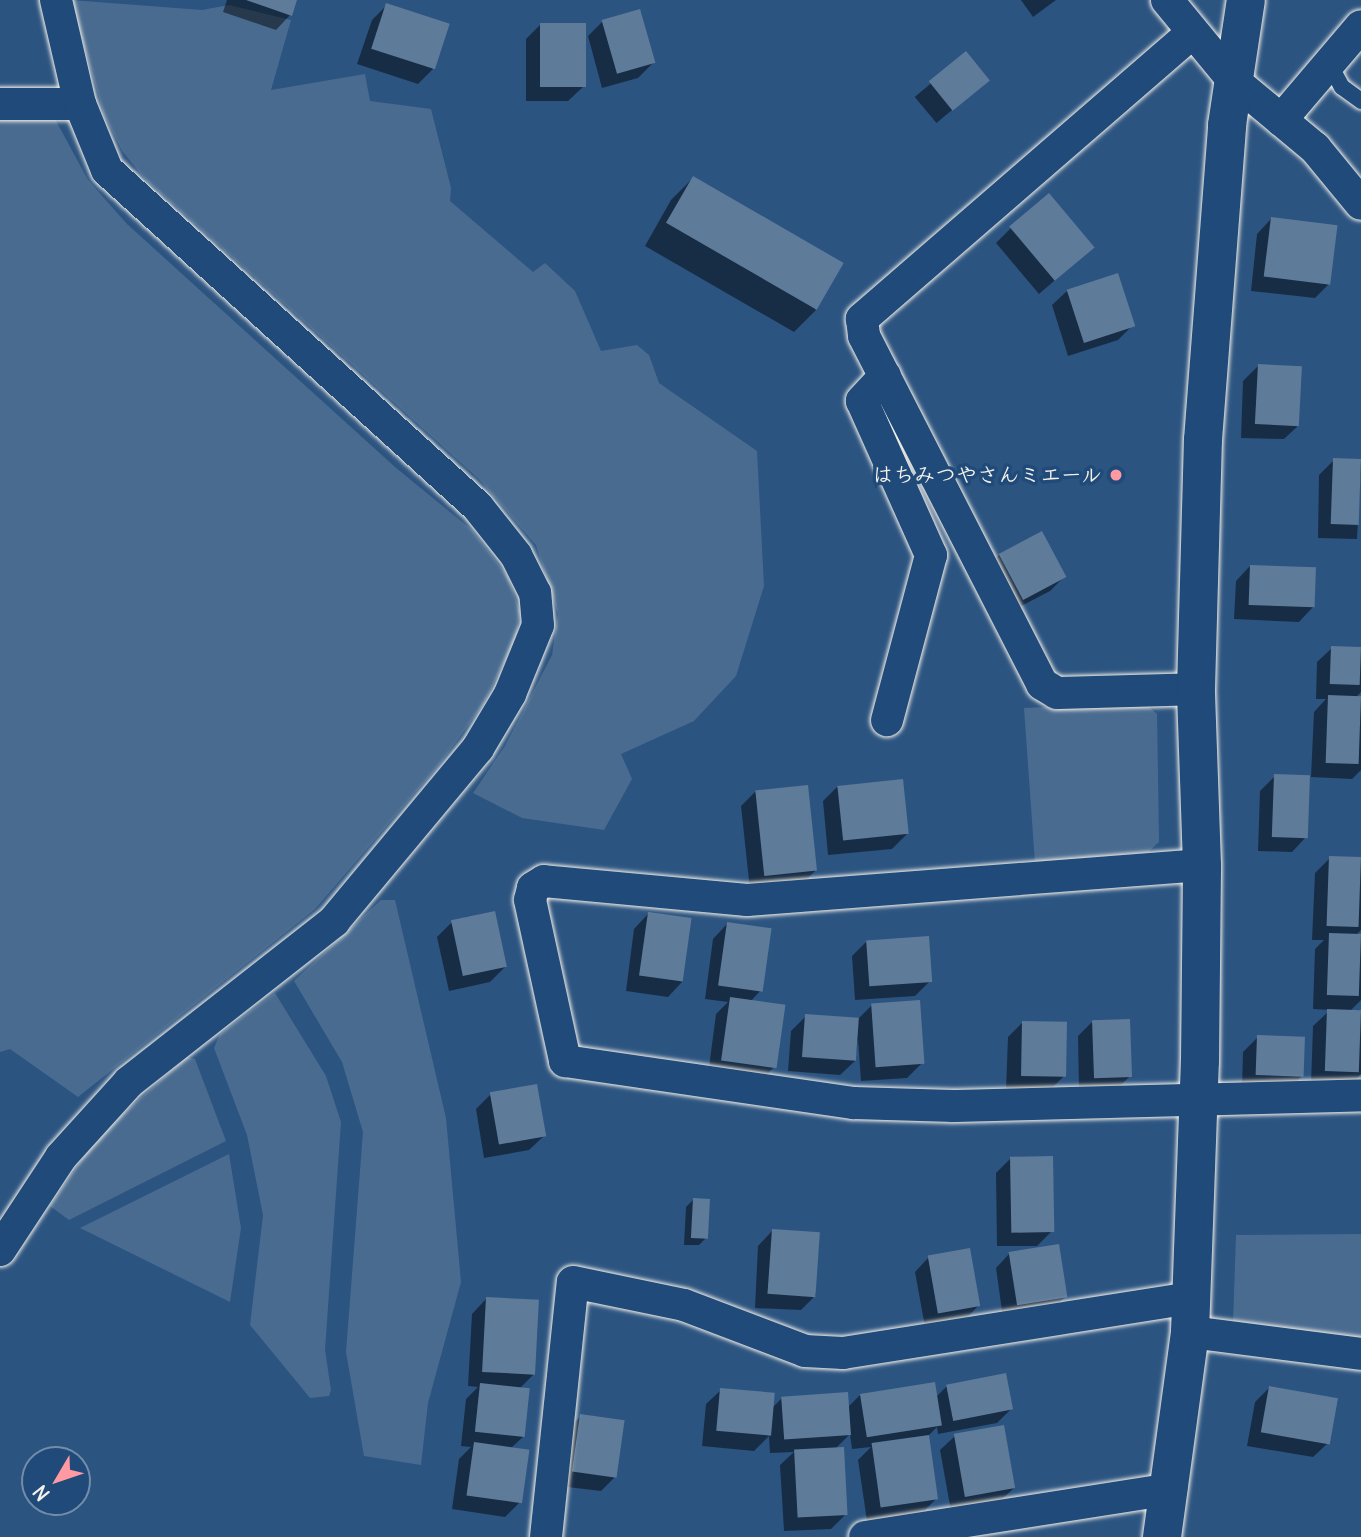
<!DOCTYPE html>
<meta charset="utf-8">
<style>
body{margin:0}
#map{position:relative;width:1361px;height:1537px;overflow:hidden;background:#2c5481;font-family:Delius,"Klee One",sans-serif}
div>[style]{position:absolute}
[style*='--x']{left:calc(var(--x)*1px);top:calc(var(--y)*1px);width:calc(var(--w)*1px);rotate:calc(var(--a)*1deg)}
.green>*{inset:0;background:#496b90}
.shadow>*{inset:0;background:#0007;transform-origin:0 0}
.building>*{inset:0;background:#5e7b9a;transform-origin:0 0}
.roads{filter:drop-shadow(0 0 2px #f4f1e8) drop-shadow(0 0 2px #f4f1e8)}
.lane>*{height:16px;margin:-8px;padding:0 8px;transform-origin:8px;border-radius:8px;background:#1f4a7a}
.street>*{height:32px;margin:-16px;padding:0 16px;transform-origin:16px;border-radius:16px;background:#1f4a7a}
.secondary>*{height:38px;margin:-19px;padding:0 19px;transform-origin:19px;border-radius:19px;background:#1f4a7a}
.dots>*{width:19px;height:19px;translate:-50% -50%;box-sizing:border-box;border:4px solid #1f4a7a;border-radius:50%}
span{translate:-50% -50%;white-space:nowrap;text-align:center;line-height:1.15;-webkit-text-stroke:7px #1f4a7a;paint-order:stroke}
.poi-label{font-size:21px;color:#f4f1e8;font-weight:700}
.right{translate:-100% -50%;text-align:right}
.north{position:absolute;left:21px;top:1446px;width:70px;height:70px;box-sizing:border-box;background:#1f4a7a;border:2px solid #748da6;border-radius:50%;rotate:231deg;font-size:19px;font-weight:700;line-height:28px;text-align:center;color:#f4f1e8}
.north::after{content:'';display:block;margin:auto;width:24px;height:32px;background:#ff9aa2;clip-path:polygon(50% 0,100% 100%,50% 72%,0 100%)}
</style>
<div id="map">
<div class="green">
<div style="clip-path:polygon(71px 0,202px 10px,229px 5px,291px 20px,271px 90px,365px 74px,370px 101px,431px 109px,451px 188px,450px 201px,533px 272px,545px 263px,575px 291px,601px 351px,637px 345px,649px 355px,659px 383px,757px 451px,764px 586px,736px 676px,694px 721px,621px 754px,632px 779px,604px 830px,522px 818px,473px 793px,505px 746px,552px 655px,558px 614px,536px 545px,478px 478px,144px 178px,123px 152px,104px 115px)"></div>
<div style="clip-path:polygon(0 119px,55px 119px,88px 180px,127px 224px,395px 467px,472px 530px,508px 577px,520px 611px,516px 638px,483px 705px,440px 764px,315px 909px,78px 1097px,10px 1049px,0 1052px)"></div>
<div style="clip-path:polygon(1144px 703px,1157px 714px,1159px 842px,1148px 852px,1035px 863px,1024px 708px)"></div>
<div style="clip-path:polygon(381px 900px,395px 900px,446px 1118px,461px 1282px,428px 1403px,421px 1465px,364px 1456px,346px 1352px,363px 1132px,342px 1062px,294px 981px)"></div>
<div style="clip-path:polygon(275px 993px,326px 1076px,341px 1122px,325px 1350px,331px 1390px,329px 1396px,310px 1398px,250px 1325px,263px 1215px,247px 1135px,214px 1048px,220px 1034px)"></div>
<div style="clip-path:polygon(187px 1057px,195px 1059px,226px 1141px,69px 1220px,50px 1206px,98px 1136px)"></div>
<div style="clip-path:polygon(229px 1154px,241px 1228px,230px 1302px,80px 1228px)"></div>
<div style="clip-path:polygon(1361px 1234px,1361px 1340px,1233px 1324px,1236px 1235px)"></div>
</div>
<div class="shadow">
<div style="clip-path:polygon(227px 0,295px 0,290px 15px,276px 30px,223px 12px)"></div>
<div style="clip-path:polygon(1021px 0,1056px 0,1033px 17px)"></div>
<div style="clip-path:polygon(387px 5px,433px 69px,418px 84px,357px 64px,372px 20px)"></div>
<div style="clip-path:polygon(603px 21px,653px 63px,638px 78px,602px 88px,588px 36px)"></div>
<div style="clip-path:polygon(541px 24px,583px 87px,568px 101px,526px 101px,526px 39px)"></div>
<div style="left:966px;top:54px;width:34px;height:67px;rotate:50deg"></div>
<div style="clip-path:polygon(693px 178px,816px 310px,794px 332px,645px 246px,671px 200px)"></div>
<div style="clip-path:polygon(1271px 219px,1330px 283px,1315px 298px,1251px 291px,1257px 234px)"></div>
<div style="clip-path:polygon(1011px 228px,1093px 247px,1039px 294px,996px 243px)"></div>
<div style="clip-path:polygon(1067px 291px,1133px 325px,1118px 340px,1068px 356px,1052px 305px)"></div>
<div style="clip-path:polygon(1258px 366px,1299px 425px,1284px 439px,1241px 438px,1243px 381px)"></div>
<div style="clip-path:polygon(1334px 460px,1361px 461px,1357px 539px,1318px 538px,1319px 475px)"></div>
<div style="clip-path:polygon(999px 555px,1064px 577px,1050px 591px,1008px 613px,985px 569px)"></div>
<div style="clip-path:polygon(1250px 566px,1313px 607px,1299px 622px,1234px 619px,1236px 581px)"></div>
<div style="clip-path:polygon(1332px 648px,1361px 649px,1361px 692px,1355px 698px,1361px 698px,1361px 770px,1352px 779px,1311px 777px,1314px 712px,1326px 699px,1316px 699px,1317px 662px)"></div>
<div style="clip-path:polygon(1275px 776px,1306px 837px,1292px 852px,1258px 851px,1260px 791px)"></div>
<div style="clip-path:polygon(837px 787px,907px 834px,892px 849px,828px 855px,823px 801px)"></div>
<div style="clip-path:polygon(756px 791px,815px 871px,800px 886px,750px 890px,741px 806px)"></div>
<div style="clip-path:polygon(1330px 858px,1361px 859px,1361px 930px,1355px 936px,1361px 936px,1361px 1000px,1349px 1012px,1361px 1012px,1361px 1074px,1349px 1086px,1311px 1085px,1313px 1026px,1330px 1010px,1313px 1009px,1315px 949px,1324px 940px,1312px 940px,1315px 873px)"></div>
<div style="clip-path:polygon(648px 914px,682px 982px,668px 997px,626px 991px,634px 929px)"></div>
<div style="clip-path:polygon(451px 923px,505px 967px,490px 982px,449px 991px,437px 937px)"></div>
<div style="clip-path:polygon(727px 924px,761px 990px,750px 1002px,774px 1067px,760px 1082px,708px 1075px,716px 1014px,728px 1002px,705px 999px,713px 939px)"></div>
<div style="clip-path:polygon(866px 942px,930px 981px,915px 996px,855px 1000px,852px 956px)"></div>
<div style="clip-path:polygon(872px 1005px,922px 1063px,907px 1078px,861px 1081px,858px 1039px,855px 1061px,840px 1075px,788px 1071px,791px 1031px,806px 1016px,857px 1020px)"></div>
<div style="clip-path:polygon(1092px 1022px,1130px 1076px,1115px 1091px,1079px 1091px,1078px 1036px)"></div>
<div style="clip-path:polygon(1022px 1023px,1064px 1076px,1049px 1091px,1006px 1090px,1008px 1037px)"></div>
<div style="clip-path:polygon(1258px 1037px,1302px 1076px,1287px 1091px,1242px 1089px,1243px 1052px)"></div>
<div style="clip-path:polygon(490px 1095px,544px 1136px,529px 1150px,484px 1158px,476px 1109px)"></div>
<div style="clip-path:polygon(1011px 1158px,1052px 1231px,1037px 1246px,997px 1246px,996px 1173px)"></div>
<div style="clip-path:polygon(693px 1200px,706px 1238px,699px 1245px,684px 1245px,686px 1207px)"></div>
<div style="clip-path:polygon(772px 1231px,816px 1295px,801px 1310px,755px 1308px,758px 1246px)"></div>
<div style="clip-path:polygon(1010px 1253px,1065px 1297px,1051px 1311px,1003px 1318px,996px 1268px)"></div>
<div style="clip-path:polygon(929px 1257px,978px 1306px,964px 1321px,925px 1327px,915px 1272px)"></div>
<div style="clip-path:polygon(486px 1299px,533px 1375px,519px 1389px,524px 1436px,510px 1449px,520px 1502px,505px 1517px,452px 1509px,459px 1459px,471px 1447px,461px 1446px,466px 1399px,478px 1387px,468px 1386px,472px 1314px)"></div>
<div style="clip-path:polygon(947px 1386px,1011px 1409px,997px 1423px,938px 1434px,937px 1427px,927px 1437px,937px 1498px,922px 1513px,867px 1521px,858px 1460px,871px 1447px,852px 1449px,850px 1434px,835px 1449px,845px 1515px,831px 1529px,784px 1531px,780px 1465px,794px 1452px,770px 1453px,769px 1436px,754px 1451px,702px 1446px,706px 1404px,721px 1390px,772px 1408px,782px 1398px,848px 1407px,861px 1394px,936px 1397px)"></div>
<div style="clip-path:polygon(1269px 1388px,1328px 1443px,1313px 1457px,1247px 1446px,1255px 1402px)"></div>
<div style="clip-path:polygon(581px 1416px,616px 1476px,601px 1491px,559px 1486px,566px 1431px)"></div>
<div style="clip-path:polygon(955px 1436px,1014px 1488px,999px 1502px,951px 1511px,940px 1450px)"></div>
</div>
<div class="building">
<div style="clip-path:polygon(246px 0,297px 0,292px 16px)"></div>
<div style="left:386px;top:3px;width:67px;height:48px;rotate:18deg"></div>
<div style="left:640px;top:9px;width:56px;height:40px;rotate:74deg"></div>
<div style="left:540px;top:23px;width:46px;height:64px"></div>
<div style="left:966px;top:51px;width:38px;height:48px;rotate:51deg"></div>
<div style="left:693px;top:176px;width:174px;height:54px;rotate:30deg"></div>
<div style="left:1049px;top:193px;width:71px;height:52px;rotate:50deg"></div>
<div style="left:1271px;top:217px;width:67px;height:60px;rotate:7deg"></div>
<div style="left:1118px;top:273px;width:56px;height:54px;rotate:72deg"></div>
<div style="left:1258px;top:364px;width:44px;height:60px;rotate:3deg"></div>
<div style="left:1333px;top:458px;width:28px;height:66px;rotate:2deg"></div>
<div style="left:1042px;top:531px;width:52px;height:49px;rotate:62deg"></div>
<div style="left:1250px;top:565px;width:66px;height:40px;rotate:2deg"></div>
<div style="left:1331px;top:646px;width:30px;height:38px;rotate:2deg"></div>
<div style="left:1328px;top:695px;width:33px;height:68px;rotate:2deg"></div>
<div style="left:1274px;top:774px;width:36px;height:63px;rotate:2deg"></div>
<div style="left:903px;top:779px;width:55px;height:66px;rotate:84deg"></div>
<div style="left:808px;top:785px;width:86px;height:53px;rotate:84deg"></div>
<div style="left:1329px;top:856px;width:32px;height:70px;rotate:2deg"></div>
<div style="left:495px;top:911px;width:57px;height:45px;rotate:78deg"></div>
<div style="left:648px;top:912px;width:44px;height:64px;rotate:8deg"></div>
<div style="left:727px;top:922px;width:45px;height:64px;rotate:8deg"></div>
<div style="left:1329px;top:933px;width:32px;height:62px;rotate:2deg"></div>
<div style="left:929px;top:936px;width:46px;height:63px;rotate:86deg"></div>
<div style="left:730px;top:997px;width:56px;height:64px;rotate:8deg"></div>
<div style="left:920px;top:1000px;width:64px;height:49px;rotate:86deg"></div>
<div style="left:1327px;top:1009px;width:34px;height:62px;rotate:2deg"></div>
<div style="left:805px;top:1014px;width:54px;height:43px;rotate:4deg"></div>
<div style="left:1130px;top:1019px;width:58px;height:38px;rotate:88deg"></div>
<div style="left:1022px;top:1021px;width:45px;height:55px;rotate:1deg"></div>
<div style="left:1257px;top:1035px;width:48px;height:40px;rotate:2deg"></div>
<div style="left:537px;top:1084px;width:53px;height:48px;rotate:80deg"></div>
<div style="left:1053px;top:1156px;width:76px;height:43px;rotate:89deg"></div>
<div style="left:693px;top:1198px;width:17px;height:40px;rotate:3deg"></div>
<div style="left:772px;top:1229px;width:48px;height:65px;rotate:4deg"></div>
<div style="left:1059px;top:1244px;width:54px;height:51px;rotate:81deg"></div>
<div style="left:970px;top:1248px;width:59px;height:43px;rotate:80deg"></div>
<div style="left:486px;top:1297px;width:53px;height:75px;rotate:3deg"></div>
<div style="left:1006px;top:1373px;width:37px;height:61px;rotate:79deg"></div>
<div style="left:935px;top:1382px;width:44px;height:76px;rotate:81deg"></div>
<div style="left:480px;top:1383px;width:50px;height:49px;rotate:6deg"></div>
<div style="left:1269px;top:1386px;width:70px;height:47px;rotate:10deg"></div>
<div style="left:720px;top:1388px;width:55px;height:43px;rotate:5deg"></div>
<div style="left:848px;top:1392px;width:43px;height:67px;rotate:86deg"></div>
<div style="left:580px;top:1414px;width:45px;height:58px;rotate:8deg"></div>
<div style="left:1004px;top:1425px;width:64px;height:51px;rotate:80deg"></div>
<div style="left:929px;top:1435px;width:65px;height:58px;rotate:82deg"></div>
<div style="left:474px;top:1442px;width:56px;height:54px;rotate:8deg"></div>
<div style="left:844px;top:1447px;width:68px;height:50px;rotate:87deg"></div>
</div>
<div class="roads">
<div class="lane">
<div style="--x:1329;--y:63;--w:27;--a:62"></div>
<div style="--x:1342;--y:87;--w:24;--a:36"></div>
</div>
<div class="street">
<div style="--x:1167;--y:0;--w:104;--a:50.5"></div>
<div style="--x:1233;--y:80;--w:107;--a:39.7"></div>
<div style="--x:1315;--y:148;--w:72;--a:50.6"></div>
<div style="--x:1192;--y:33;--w:437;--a:139.1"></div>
<div style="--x:862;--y:319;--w:17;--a:83"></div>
<div style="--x:864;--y:336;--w:391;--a:62.9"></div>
<div style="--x:1042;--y:684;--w:17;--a:31"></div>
<div style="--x:1057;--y:693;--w:139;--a:-1.6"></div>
<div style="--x:0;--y:104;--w:80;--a:0"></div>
<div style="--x:1281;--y:120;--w:123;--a:-49.6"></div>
<div style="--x:885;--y:376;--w:34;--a:133"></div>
<div style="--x:862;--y:401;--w:169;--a:65.9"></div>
<div style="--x:931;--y:555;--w:171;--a:104.9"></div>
<div style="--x:1202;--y:865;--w:456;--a:175.6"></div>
<div style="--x:747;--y:900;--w:204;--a:-174.7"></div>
<div style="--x:544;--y:881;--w:13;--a:148"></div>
<div style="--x:533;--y:888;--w:12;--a:104"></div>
<div style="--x:530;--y:900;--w:165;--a:77.7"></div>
<div style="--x:565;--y:1061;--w:292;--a:8.3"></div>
<div style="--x:854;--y:1103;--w:99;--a:1.7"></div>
<div style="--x:953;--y:1106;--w:408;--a:-1.5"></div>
<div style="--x:0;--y:1250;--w:111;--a:-56.7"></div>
<div style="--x:61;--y:1157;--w:101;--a:-47.8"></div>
<div style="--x:129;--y:1082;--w:261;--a:-38.1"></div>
<div style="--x:334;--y:921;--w:225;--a:-50.2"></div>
<div style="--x:478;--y:748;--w:63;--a:-59.3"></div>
<div style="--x:510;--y:694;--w:74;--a:-67.9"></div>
<div style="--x:538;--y:625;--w:32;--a:-95"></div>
<div style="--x:535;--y:593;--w:42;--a:-116.6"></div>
<div style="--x:516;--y:555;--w:61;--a:-128.4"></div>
<div style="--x:478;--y:507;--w:501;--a:-137.75"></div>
<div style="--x:107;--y:170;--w:71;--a:-112.2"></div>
<div style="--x:80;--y:104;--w:107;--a:-103"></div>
<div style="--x:1190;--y:1332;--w:172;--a:7.3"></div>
<div style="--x:546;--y:1537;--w:256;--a:-84"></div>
<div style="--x:573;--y:1282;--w:113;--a:11.7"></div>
<div style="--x:684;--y:1305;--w:129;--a:20.8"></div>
<div style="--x:805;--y:1351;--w:38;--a:3"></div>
<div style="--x:843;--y:1353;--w:352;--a:-9"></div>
<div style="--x:865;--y:1537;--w:310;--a:-8.9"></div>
</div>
<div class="secondary">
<div style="--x:1162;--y:1537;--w:207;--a:-82.2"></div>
<div style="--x:1190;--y:1332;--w:271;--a:-87.9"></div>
<div style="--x:1200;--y:1061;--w:196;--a:-89.4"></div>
<div style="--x:1202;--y:865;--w:176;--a:-92"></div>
<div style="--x:1196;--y:689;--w:249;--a:-88.4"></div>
<div style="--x:1203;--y:440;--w:316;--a:-85.6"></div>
<div style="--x:1227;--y:125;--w:126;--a:-81.4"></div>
</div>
</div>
<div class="dots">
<div style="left:1116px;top:475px;background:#ff9aa2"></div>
</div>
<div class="poi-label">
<span class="right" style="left:1102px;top:475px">はちみつやさんミエール</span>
</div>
<div class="north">N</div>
</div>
